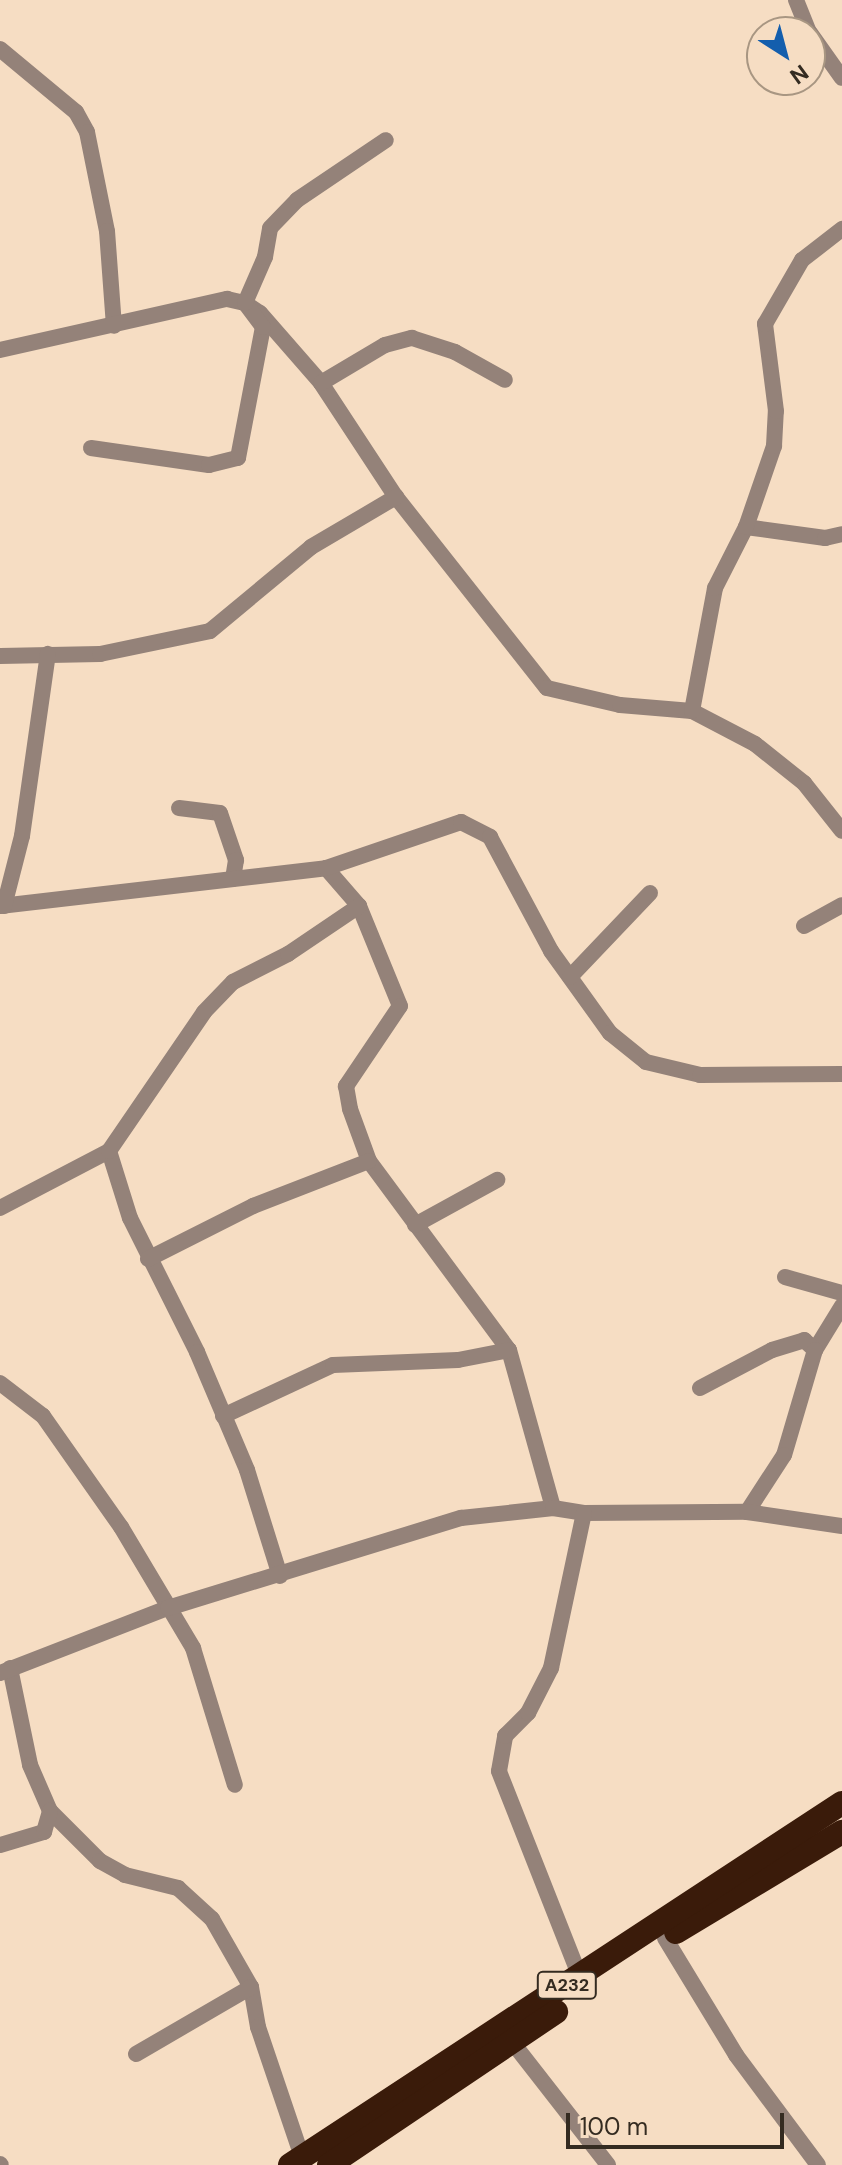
<!DOCTYPE html>
<style>
body{margin:0}
#map{position:relative;width:842px;height:2165px;overflow:hidden;background:#f6ddc3;font-family:"DM Sans",sans-serif}
div>[style]{position:absolute}
[style*='--x']{left:calc(var(--x)*1px);top:calc(var(--y)*1px);width:calc(var(--w)*1px);rotate:calc(var(--a)*1deg)}
.street>*{height:16px;margin:-8px;padding:0 8px;transform-origin:8px;border-radius:8px;background:#948279}
.highway>*{height:24px;margin:-12px;padding:0 12px;transform-origin:12px;border-radius:12px;background:#3a1b0a}
span{translate:-50% -50%;white-space:nowrap;text-align:center;line-height:1.15;-webkit-text-stroke:6px #f6ddc3;paint-order:stroke}
.shield-label span{padding:2px 6px;background:#f6ddc3;border:2px solid;border-radius:6px;-webkit-text-stroke-width:0}
.shield-label{font-size:18px;color:#342b21;font-weight:700}
.north{position:absolute;left:746px;top:16px;width:80px;height:80px;box-sizing:border-box;background:#f6ddc3;border:2px solid #a89682;border-radius:50%;rotate:144deg;font-size:22px;font-weight:700;line-height:32px;text-align:center;color:#342b21}
.north::after{content:'';display:block;margin:auto;width:28px;height:36px;background:#145ead;clip-path:polygon(50% 0,100% 100%,50% 72%,0 100%)}
.scale{position:absolute;left:566px;top:2113px;width:218px;height:36px;box-sizing:border-box;border:4px solid #342b21;border-top:0;padding-left:10px;font-size:24px;line-height:28px;white-space:nowrap;color:#342b21;-webkit-text-stroke:6px #f6ddc3;paint-order:stroke}
</style>
<div id="map">
<div class="street">
<div style="--x:796;--y:0;--w:35;--a:68"></div>
<div style="--x:810;--y:33;--w:55;--a:54.6"></div>
<div style="--x:0;--y:49;--w:99;--a:39.7"></div>
<div style="--x:76;--y:112;--w:23;--a:61"></div>
<div style="--x:87;--y:132;--w:101;--a:78.6"></div>
<div style="--x:107;--y:231;--w:95;--a:85.8"></div>
<div style="--x:0;--y:350;--w:233;--a:-12.7"></div>
<div style="--x:227;--y:299;--w:18;--a:13"></div>
<div style="--x:245;--y:303;--w:18;--a:34"></div>
<div style="--x:260;--y:313;--w:93;--a:48.9"></div>
<div style="--x:321;--y:383;--w:136;--a:56.7"></div>
<div style="--x:396;--y:497;--w:243;--a:51.7"></div>
<div style="--x:547;--y:688;--w:75;--a:13.1"></div>
<div style="--x:620;--y:705;--w:72;--a:4.8"></div>
<div style="--x:692;--y:711;--w:71;--a:27.6"></div>
<div style="--x:755;--y:744;--w:63;--a:38.5"></div>
<div style="--x:804;--y:783;--w:61;--a:51.6"></div>
<div style="--x:321;--y:383;--w:74;--a:-30.7"></div>
<div style="--x:385;--y:345;--w:28;--a:-15"></div>
<div style="--x:412;--y:338;--w:45;--a:18"></div>
<div style="--x:455;--y:352;--w:57;--a:29.2"></div>
<div style="--x:91;--y:448;--w:119;--a:8.2"></div>
<div style="--x:209;--y:465;--w:30;--a:-14"></div>
<div style="--x:238;--y:458;--w:133;--a:-79.2"></div>
<div style="--x:263;--y:327;--w:30;--a:-127"></div>
<div style="--x:245;--y:303;--w:50;--a:-66.5"></div>
<div style="--x:265;--y:257;--w:29;--a:-80"></div>
<div style="--x:270;--y:228;--w:39;--a:-46"></div>
<div style="--x:297;--y:200;--w:107;--a:-34"></div>
<div style="--x:746;--y:527;--w:80;--a:7.9"></div>
<div style="--x:825;--y:538;--w:17;--a:-13"></div>
<div style="--x:0;--y:656;--w:100;--a:-1.1"></div>
<div style="--x:100;--y:654;--w:112;--a:-11.8"></div>
<div style="--x:210;--y:631;--w:131;--a:-39.7"></div>
<div style="--x:311;--y:547;--w:99;--a:-30.5"></div>
<div style="--x:692;--y:711;--w:125;--a:-79.4"></div>
<div style="--x:715;--y:588;--w:68;--a:-63.1"></div>
<div style="--x:746;--y:527;--w:86;--a:-70.9"></div>
<div style="--x:774;--y:446;--w:35;--a:-87"></div>
<div style="--x:776;--y:411;--w:88;--a:-97.2"></div>
<div style="--x:765;--y:324;--w:74;--a:-60"></div>
<div style="--x:802;--y:260;--w:51;--a:-37.8"></div>
<div style="--x:179;--y:808;--w:41;--a:7"></div>
<div style="--x:220;--y:813;--w:50;--a:71.2"></div>
<div style="--x:236;--y:860;--w:19;--a:99"></div>
<div style="--x:326;--y:868;--w:50;--a:49"></div>
<div style="--x:359;--y:906;--w:108;--a:67.7"></div>
<div style="--x:400;--y:1006;--w:97;--a:124"></div>
<div style="--x:346;--y:1086;--w:23;--a:80"></div>
<div style="--x:350;--y:1109;--w:55;--a:69.9"></div>
<div style="--x:369;--y:1161;--w:235;--a:53.5"></div>
<div style="--x:509;--y:1350;--w:164;--a:74.4"></div>
<div style="--x:0;--y:906;--w:328;--a:-6.6"></div>
<div style="--x:326;--y:868;--w:143;--a:-18.8"></div>
<div style="--x:461;--y:822;--w:33;--a:27"></div>
<div style="--x:490;--y:837;--w:129;--a:61.8"></div>
<div style="--x:551;--y:951;--w:101;--a:54.3"></div>
<div style="--x:610;--y:1033;--w:46;--a:38.9"></div>
<div style="--x:646;--y:1062;--w:56;--a:13.5"></div>
<div style="--x:700;--y:1075;--w:142;--a:-0.4"></div>
<div style="--x:4;--y:906;--w:72;--a:-75.6"></div>
<div style="--x:22;--y:836;--w:184;--a:-81.9"></div>
<div style="--x:804;--y:926;--w:43;--a:-28.9"></div>
<div style="--x:570;--y:977;--w:116;--a:-46.4"></div>
<div style="--x:109;--y:1151;--w:70;--a:72.6"></div>
<div style="--x:130;--y:1218;--w:150;--a:63.4"></div>
<div style="--x:197;--y:1352;--w:128;--a:67"></div>
<div style="--x:247;--y:1470;--w:111;--a:72.7"></div>
<div style="--x:0;--y:1208;--w:123;--a:-27.6"></div>
<div style="--x:109;--y:1151;--w:168;--a:-55.6"></div>
<div style="--x:204;--y:1012;--w:42;--a:-46"></div>
<div style="--x:233;--y:982;--w:62;--a:-27"></div>
<div style="--x:288;--y:954;--w:86;--a:-34.1"></div>
<div style="--x:415;--y:1225;--w:94;--a:-28.8"></div>
<div style="--x:148;--y:1259;--w:118;--a:-26.8"></div>
<div style="--x:253;--y:1206;--w:124;--a:-21.2"></div>
<div style="--x:785;--y:1277;--w:59;--a:15.7"></div>
<div style="--x:815;--y:1350;--w:52;--a:-58.5"></div>
<div style="--x:0;--y:1383;--w:54;--a:37.5"></div>
<div style="--x:43;--y:1416;--w:136;--a:54.9"></div>
<div style="--x:121;--y:1527;--w:141;--a:59.2"></div>
<div style="--x:193;--y:1648;--w:143;--a:73"></div>
<div style="--x:700;--y:1388;--w:81;--a:-27.8"></div>
<div style="--x:772;--y:1350;--w:34;--a:-17"></div>
<div style="--x:804;--y:1340;--w:15;--a:42"></div>
<div style="--x:815;--y:1350;--w:109;--a:106.4"></div>
<div style="--x:784;--y:1455;--w:68;--a:123"></div>
<div style="--x:223;--y:1416;--w:121;--a:-24.9"></div>
<div style="--x:333;--y:1365;--w:125;--a:-2.3"></div>
<div style="--x:458;--y:1360;--w:52;--a:-11.1"></div>
<div style="--x:10;--y:1668;--w:99;--a:78.3"></div>
<div style="--x:30;--y:1765;--w:50;--a:66.5"></div>
<div style="--x:50;--y:1811;--w:71;--a:45"></div>
<div style="--x:100;--y:1861;--w:29;--a:29"></div>
<div style="--x:125;--y:1875;--w:55;--a:13.8"></div>
<div style="--x:178;--y:1888;--w:46;--a:42.4"></div>
<div style="--x:212;--y:1919;--w:78;--a:60.2"></div>
<div style="--x:251;--y:1987;--w:41;--a:80.1"></div>
<div style="--x:258;--y:2027;--w:137;--a:71.3"></div>
<div style="--x:0;--y:1673;--w:180;--a:-21.2"></div>
<div style="--x:168;--y:1608;--w:307;--a:-17.1"></div>
<div style="--x:461;--y:1518;--w:93;--a:-6.2"></div>
<div style="--x:553;--y:1508;--w:31;--a:9"></div>
<div style="--x:584;--y:1513;--w:163;--a:-0.4"></div>
<div style="--x:747;--y:1512;--w:96;--a:8.4"></div>
<div style="--x:0;--y:1845;--w:46;--a:-16.5"></div>
<div style="--x:44;--y:1832;--w:22;--a:-74"></div>
<div style="--x:665;--y:1938;--w:137;--a:58.7"></div>
<div style="--x:736;--y:2055;--w:137;--a:53.3"></div>
<div style="--x:580;--y:1977;--w:221;--a:-111.5"></div>
<div style="--x:499;--y:1771;--w:36;--a:-80"></div>
<div style="--x:505;--y:1736;--w:33;--a:-45"></div>
<div style="--x:528;--y:1713;--w:51;--a:-62.9"></div>
<div style="--x:551;--y:1668;--w:158;--a:-78"></div>
<div style="--x:512;--y:2042;--w:156;--a:52"></div>
<div style="--x:136;--y:2054;--w:133;--a:-30.2"></div>
<div style="--x:0;--y:2164;--w:1;--a:45"></div>
</div>
<div class="highway">
<div style="--x:676;--y:1932;--w:194;--a:-31.1"></div>
<div style="--x:290;--y:2165;--w:660;--a:-33.26"></div>
<div style="--x:329;--y:2165;--w:274;--a:-34"></div>
</div>
<div class="shield-label">
<span style="left:567px;top:1985px">A232</span>
</div>
<div class="north">N</div>
<div class="scale">100 m</div>
</div>
